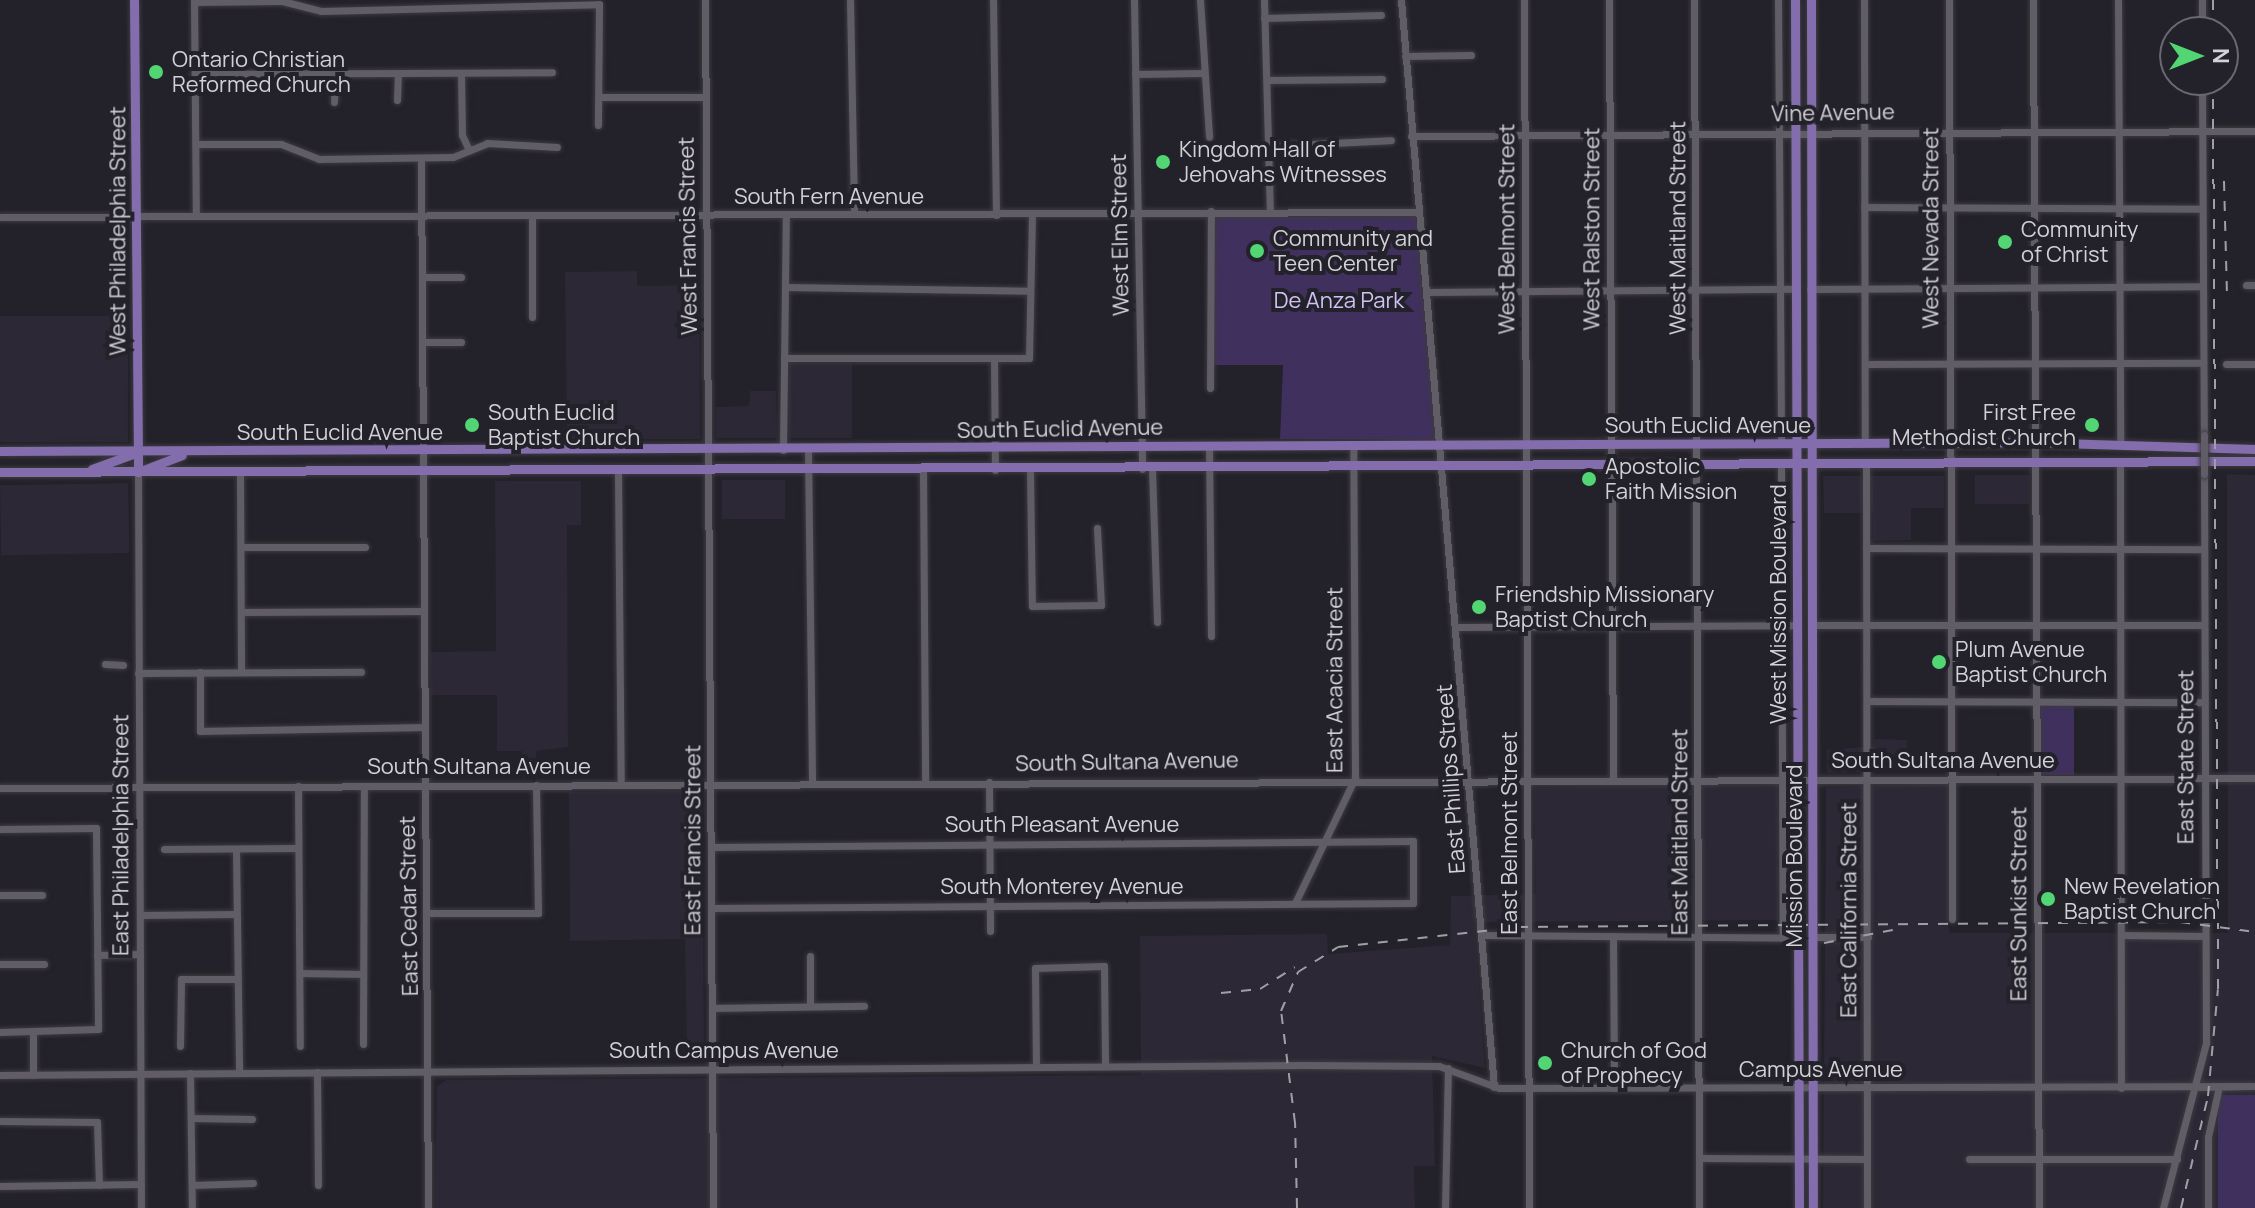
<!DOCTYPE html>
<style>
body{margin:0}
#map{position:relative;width:2255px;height:1208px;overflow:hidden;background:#232129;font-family:Manrope,sans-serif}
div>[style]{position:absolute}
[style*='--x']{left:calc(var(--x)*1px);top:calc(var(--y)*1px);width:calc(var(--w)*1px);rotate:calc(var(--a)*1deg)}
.built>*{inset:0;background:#2c2835;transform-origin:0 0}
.green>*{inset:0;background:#40305e;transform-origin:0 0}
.roads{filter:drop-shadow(0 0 2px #3d3b41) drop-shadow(0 0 2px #3d3b41)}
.minor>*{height:7px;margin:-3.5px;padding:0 3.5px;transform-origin:3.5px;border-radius:3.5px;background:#605d66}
.major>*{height:9px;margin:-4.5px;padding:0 4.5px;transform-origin:4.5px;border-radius:4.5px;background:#836dac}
.rail>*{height:2px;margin-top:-1px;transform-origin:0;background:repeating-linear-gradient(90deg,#a19fa6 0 10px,transparent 0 20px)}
.bridges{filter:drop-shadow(0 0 2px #3d3b41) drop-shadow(0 0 2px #3d3b41)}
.minor-bridge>*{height:7px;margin:-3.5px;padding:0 3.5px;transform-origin:3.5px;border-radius:3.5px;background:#605d66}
.dots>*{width:22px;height:22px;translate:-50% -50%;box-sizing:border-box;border:4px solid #232129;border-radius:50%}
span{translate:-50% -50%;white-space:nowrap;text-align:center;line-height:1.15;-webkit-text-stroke:8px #232129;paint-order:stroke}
.poi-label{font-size:22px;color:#d3d1d7}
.left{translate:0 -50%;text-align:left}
.right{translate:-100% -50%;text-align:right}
.street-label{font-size:22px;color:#d3d1d7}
.park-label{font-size:22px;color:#d1c2f6}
.north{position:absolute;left:2159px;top:16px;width:80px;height:80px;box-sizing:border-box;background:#232129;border:2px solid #69676f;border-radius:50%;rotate:90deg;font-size:22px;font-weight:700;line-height:32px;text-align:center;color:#d3d1d7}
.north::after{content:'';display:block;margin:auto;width:28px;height:36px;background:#52d673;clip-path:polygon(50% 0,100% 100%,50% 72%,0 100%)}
</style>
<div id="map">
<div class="built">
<div style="clip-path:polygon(637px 271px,637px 286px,699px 285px,700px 439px,567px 439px,565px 272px)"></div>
<div style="left:0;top:316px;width:128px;height:126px"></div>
<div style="left:789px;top:364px;width:63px;height:74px"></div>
<div style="clip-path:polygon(750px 391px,776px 391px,777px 438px,716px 438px,716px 407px,749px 406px)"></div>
<div style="clip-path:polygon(2227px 474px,2255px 475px,2255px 1208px,1823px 1208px,1826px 788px,1948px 784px,1949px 933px,2228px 933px)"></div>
<div style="left:2029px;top:475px;width:29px;height:54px;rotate:90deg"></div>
<div style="clip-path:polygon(1823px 476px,1944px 476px,1944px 508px,1911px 508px,1911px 540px,1873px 541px,1873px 513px,1824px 513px)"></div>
<div style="left:785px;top:480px;width:39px;height:63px;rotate:90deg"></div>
<div style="clip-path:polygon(495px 481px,581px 481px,581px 525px,567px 525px,568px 747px,536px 751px,536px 777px,523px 778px,522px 751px,497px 751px,497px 695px,431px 695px,430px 652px,496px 651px)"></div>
<div style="left:128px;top:483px;width:70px;height:128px;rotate:89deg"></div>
<div style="clip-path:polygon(1874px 739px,1907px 740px,1907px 757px,1888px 756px,1888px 771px,1827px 773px,1827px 750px,1873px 746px)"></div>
<div style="clip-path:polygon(1777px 784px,1778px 920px,1474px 922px,1485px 1068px,1432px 1056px,1435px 1166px,1414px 1166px,1415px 1208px,435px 1208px,437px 1086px,446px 1080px,1141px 1075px,1140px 936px,1327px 934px,1328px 954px,1450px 945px,1451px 896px,1536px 894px,1534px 788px)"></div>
<div style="clip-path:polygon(702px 791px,704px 1058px,687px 1058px,685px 939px,570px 941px,569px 792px)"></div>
</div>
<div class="green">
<div style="clip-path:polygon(1416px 216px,1436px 440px,1280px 439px,1283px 365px,1213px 365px,1215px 217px)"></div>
<div style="left:2039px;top:705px;width:35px;height:70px"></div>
<div style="left:2218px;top:1095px;width:37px;height:113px"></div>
</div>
<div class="roads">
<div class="minor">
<div style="--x:194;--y:0;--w:216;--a:89.5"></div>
<div style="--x:705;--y:0;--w:1208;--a:89.62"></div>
<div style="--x:850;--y:0;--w:214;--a:88.9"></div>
<div style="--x:993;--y:0;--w:215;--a:89.2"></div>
<div style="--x:1134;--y:0;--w:469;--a:89"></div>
<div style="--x:1200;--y:0;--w:137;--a:86.2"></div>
<div style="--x:1264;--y:0;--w:212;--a:88.4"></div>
<div style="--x:1401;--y:0;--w:1091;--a:85.11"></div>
<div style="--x:1524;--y:0;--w:1208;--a:89.76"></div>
<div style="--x:1609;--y:0;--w:780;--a:89.71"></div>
<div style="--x:1694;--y:0;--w:1208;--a:89.76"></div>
<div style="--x:1778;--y:0;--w:444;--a:89.6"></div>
<div style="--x:1864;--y:0;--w:443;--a:89.9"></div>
<div style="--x:1949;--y:0;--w:919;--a:89.81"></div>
<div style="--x:2033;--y:0;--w:1208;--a:89.72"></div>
<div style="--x:2118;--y:0;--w:445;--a:89.7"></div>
<div style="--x:2202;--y:0;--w:32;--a:90"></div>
<div style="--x:194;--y:2;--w:88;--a:-0.7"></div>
<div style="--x:282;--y:1;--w:40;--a:14.4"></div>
<div style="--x:321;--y:11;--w:278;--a:-1.4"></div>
<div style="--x:599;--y:4;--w:121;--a:90.5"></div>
<div style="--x:1264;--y:18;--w:117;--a:-1.5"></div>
<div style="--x:1405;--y:56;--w:66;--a:-0.9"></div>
<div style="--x:461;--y:73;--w:62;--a:89.1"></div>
<div style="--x:462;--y:135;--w:17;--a:65"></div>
<div style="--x:196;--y:74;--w:356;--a:-0.3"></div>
<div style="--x:1135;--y:74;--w:68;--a:-0.8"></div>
<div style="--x:1268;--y:80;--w:114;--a:-0.5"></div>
<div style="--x:2202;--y:80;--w:355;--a:89.7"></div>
<div style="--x:600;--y:97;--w:104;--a:0"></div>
<div style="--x:397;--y:100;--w:26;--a:-88"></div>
<div style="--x:334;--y:102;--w:27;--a:-88"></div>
<div style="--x:1411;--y:136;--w:844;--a:-0.34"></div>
<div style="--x:196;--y:144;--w:85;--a:0"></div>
<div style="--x:281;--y:144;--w:41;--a:21.5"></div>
<div style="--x:319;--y:159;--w:134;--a:-0.9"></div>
<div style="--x:453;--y:157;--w:37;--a:-22"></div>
<div style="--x:487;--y:143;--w:70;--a:3.3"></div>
<div style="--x:1270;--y:146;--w:121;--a:-2.8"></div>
<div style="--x:421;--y:158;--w:1050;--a:89.62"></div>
<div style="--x:1864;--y:207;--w:338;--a:0.3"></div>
<div style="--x:0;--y:217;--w:1419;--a:-0.2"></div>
<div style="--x:424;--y:277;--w:37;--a:0"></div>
<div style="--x:2246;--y:285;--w:9;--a:0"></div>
<div style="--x:785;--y:287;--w:245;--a:0.9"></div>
<div style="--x:1810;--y:289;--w:393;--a:-0.4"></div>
<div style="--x:1427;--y:292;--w:369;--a:-0.5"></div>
<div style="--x:532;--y:317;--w:102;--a:-90"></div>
<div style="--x:424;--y:342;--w:37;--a:0"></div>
<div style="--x:784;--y:358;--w:245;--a:0"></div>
<div style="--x:1029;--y:358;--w:142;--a:-88.8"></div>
<div style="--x:994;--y:358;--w:112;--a:89.5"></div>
<div style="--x:1865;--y:364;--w:338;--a:-0.2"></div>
<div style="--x:2226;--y:364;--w:29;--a:0"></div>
<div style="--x:1210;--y:388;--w:177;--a:-89.7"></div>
<div style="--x:1209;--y:446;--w:190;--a:89.4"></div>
<div style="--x:783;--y:450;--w:235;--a:-89.3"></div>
<div style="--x:808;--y:450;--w:334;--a:89.3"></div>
<div style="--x:2120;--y:465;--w:623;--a:89.91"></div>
<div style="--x:1781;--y:467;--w:471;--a:89.8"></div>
<div style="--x:1866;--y:467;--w:741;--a:89.92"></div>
<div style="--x:1152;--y:469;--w:153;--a:88.1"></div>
<div style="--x:923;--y:470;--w:312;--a:89.6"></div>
<div style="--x:1030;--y:470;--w:136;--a:89.2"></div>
<div style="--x:1032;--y:606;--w:69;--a:-0.8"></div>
<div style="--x:1101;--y:605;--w:77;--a:-93"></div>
<div style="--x:240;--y:471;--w:201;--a:89.7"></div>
<div style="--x:618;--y:471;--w:314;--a:89.5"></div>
<div style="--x:138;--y:472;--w:736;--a:89.77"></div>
<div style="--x:241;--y:547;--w:124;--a:0"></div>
<div style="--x:1866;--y:548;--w:337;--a:0.2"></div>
<div style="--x:241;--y:612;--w:183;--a:-0.3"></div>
<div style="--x:1812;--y:625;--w:391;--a:0"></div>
<div style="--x:1458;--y:627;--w:338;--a:-0.3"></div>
<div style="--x:105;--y:664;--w:18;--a:3"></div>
<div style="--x:200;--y:672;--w:59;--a:90"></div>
<div style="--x:200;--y:731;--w:224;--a:-1"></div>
<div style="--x:138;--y:673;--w:223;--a:-0.3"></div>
<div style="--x:1867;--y:701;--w:337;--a:0.2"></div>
<div style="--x:989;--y:782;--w:149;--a:89.6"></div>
<div style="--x:298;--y:786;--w:260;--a:89.6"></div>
<div style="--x:0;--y:788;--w:2255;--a:-0.25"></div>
<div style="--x:0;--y:829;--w:96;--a:-0.6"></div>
<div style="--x:96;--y:828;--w:201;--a:89.4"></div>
<div style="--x:98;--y:1029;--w:98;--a:178.2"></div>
<div style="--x:711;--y:847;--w:702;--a:-0.49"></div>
<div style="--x:1413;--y:841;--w:62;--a:90"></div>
<div style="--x:1413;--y:903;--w:702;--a:179.59"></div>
<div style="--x:164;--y:849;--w:134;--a:-0.4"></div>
<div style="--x:236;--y:849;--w:224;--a:89.2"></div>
<div style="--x:0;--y:895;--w:42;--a:0"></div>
<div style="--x:1295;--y:903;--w:139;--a:-64.4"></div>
<div style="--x:1355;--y:778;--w:334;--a:-90.3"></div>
<div style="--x:427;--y:913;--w:111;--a:0"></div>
<div style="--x:538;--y:913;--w:128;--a:-90.9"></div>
<div style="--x:140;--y:915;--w:96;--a:-0.6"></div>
<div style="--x:1481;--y:935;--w:317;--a:0.5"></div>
<div style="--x:2121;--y:935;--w:84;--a:0.7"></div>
<div style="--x:1613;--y:936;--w:152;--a:89.6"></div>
<div style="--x:1813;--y:937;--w:55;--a:0"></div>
<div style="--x:97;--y:955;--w:43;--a:-1.3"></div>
<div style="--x:810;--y:956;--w:50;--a:90"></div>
<div style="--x:0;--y:964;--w:44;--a:0"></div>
<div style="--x:301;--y:973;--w:62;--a:0.9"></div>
<div style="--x:712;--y:1008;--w:152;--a:-0.8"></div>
<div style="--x:33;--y:1032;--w:43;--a:90"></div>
<div style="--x:363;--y:1044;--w:258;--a:-89.8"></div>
<div style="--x:180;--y:1046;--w:67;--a:-89.1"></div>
<div style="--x:181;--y:979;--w:56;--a:0"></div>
<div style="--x:1036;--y:1066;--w:98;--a:-90.6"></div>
<div style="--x:1035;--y:968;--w:69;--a:-1.7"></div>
<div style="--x:1104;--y:966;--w:100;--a:89.4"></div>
<div style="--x:317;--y:1072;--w:113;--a:89.5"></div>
<div style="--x:190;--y:1073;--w:135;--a:89.2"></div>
<div style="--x:0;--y:1075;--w:1304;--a:-0.44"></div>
<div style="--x:1304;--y:1065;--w:135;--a:0.4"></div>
<div style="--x:1439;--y:1066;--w:64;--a:20.1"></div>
<div style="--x:1499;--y:1088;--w:754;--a:-0.15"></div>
<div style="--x:2199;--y:1087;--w:54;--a:-1.1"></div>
<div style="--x:191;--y:1118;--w:61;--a:0.9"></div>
<div style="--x:0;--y:1121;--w:97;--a:0.6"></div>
<div style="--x:97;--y:1122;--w:63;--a:88.2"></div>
<div style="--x:1699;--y:1158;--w:168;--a:0.3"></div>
<div style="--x:1969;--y:1159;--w:208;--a:0"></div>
<div style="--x:192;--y:1185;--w:61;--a:-1.9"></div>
<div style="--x:0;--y:1186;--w:141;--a:-0.8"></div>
<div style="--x:1445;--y:1208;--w:140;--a:-88.8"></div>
<div style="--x:2163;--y:1208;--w:171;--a:-75.4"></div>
<div style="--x:2206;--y:1043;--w:569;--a:-90.2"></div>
<div style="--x:2208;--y:1208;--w:71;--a:-90"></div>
<div style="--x:2208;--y:1137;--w:47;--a:-77.7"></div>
</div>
<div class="major">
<div style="--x:134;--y:0;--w:472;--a:89.5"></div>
<div style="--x:1795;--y:0;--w:1208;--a:89.81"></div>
<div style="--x:1811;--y:0;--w:1208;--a:89.91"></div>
<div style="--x:0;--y:451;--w:2030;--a:-0.25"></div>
<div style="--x:2030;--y:442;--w:225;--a:1.8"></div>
<div style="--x:92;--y:469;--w:49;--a:-20.3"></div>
<div style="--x:0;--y:472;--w:2255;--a:-0.28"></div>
<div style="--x:138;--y:472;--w:47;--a:-21.1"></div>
</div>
</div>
<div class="rail">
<div style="--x:2213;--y:0;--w:32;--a:90"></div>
<div style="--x:2224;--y:181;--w:116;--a:88.5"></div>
<div style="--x:1824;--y:943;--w:70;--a:-10.7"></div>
<div style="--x:1221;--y:993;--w:39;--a:-6"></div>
<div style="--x:1260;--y:989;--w:41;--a:-32.2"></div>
<div style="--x:1297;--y:1208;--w:85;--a:-91.3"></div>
<div style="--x:1295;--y:1123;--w:113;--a:-97.1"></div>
<div style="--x:1281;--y:1011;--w:43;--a:-66.4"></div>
<div style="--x:1298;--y:972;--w:47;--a:-32"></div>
<div style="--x:1338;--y:947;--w:181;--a:-6.3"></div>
<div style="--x:1518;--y:927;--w:662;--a:-0.43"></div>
<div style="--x:2180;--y:922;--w:76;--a:7.6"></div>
<div style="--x:2181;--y:1208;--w:115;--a:-76.4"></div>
<div style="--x:2208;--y:1096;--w:107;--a:-84.7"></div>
<div style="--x:2218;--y:989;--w:909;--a:-90.32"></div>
</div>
<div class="bridges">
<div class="minor-bridge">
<div style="--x:2204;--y:435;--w:39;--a:90"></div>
</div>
</div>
<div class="dots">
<div style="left:156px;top:72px;background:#52d673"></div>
<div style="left:1163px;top:162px;background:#52d673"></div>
<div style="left:2005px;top:242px;background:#52d673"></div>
<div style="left:1257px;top:251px;background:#52d673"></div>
<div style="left:472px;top:425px;background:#52d673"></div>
<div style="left:2092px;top:425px;background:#52d673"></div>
<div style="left:1589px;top:479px;background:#52d673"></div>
<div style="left:1479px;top:607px;background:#52d673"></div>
<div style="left:1939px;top:662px;background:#52d673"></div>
<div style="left:2048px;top:899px;background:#52d673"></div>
<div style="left:1545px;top:1063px;background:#52d673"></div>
</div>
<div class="poi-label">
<span class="left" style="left:172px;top:72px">Ontario Christian<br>Reformed Church</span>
<span class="left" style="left:1179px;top:162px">Kingdom Hall of<br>Jehovahs Witnesses</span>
<span class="left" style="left:2021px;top:242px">Community<br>of Christ</span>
<span class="left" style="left:1273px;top:251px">Community and<br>Teen Center</span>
<span class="left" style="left:488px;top:425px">South Euclid<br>Baptist Church</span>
<span class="right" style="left:2076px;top:425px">First Free<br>Methodist Church</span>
<span class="left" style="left:1605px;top:479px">Apostolic<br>Faith Mission</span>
<span class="left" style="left:1495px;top:607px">Friendship Missionary<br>Baptist Church</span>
<span class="left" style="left:1955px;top:662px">Plum Avenue<br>Baptist Church</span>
<span class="left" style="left:2064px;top:899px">New Revelation<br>Baptist Church</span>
<span class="left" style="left:1561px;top:1063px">Church of God<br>of Prophecy</span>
</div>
<div class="street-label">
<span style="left:1833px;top:113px;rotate:-1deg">Vine Avenue</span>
<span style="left:829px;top:197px">South Fern Avenue</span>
<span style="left:1678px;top:228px;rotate:-90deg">West Maitland Street</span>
<span style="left:1931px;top:228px;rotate:-90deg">West Nevada Street</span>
<span style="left:1507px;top:229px;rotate:-90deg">West Belmont Street</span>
<span style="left:1592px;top:229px;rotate:-90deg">West Ralston Street</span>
<span style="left:118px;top:231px;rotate:-90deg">West Philadelphia Street</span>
<span style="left:1120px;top:235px;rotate:-91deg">West Elm Street</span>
<span style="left:688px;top:236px;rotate:-91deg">West Francis Street</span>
<span style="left:1708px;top:426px">South Euclid Avenue</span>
<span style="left:1060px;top:429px;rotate:-1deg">South Euclid Avenue</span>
<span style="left:340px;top:433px">South Euclid Avenue</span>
<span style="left:1779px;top:604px;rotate:-90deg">West Mission Boulevard</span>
<span style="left:1335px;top:680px;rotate:-90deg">East Acacia Street</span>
<span style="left:2186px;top:757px;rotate:-90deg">East State Street</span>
<span style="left:1943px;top:761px">South Sultana Avenue</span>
<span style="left:1127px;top:762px;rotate:-1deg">South Sultana Avenue</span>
<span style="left:479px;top:767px">South Sultana Avenue</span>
<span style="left:1451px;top:779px;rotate:-94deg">East Phillips Street</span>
<span style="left:1062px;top:825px">South Pleasant Avenue</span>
<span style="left:1680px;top:832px;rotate:-90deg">East Maitland Street</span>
<span style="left:1510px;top:833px;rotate:-90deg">East Belmont Street</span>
<span style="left:121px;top:835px;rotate:-90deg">East Philadelphia Street</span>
<span style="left:693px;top:840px;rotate:-90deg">East Francis Street</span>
<span style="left:1795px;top:856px;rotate:-90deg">Mission Boulevard</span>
<span style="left:1062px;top:887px">South Monterey Avenue</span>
<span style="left:2019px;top:904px;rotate:-90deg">East Sunkist Street</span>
<span style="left:409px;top:906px;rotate:-91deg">East Cedar Street</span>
<span style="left:1849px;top:910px;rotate:-90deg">East California Street</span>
<span style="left:724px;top:1051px">South Campus Avenue</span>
<span style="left:1821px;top:1070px">Campus Avenue</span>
</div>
<div class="park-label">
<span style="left:1339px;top:301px">De Anza Park</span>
</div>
<div class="north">N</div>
</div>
